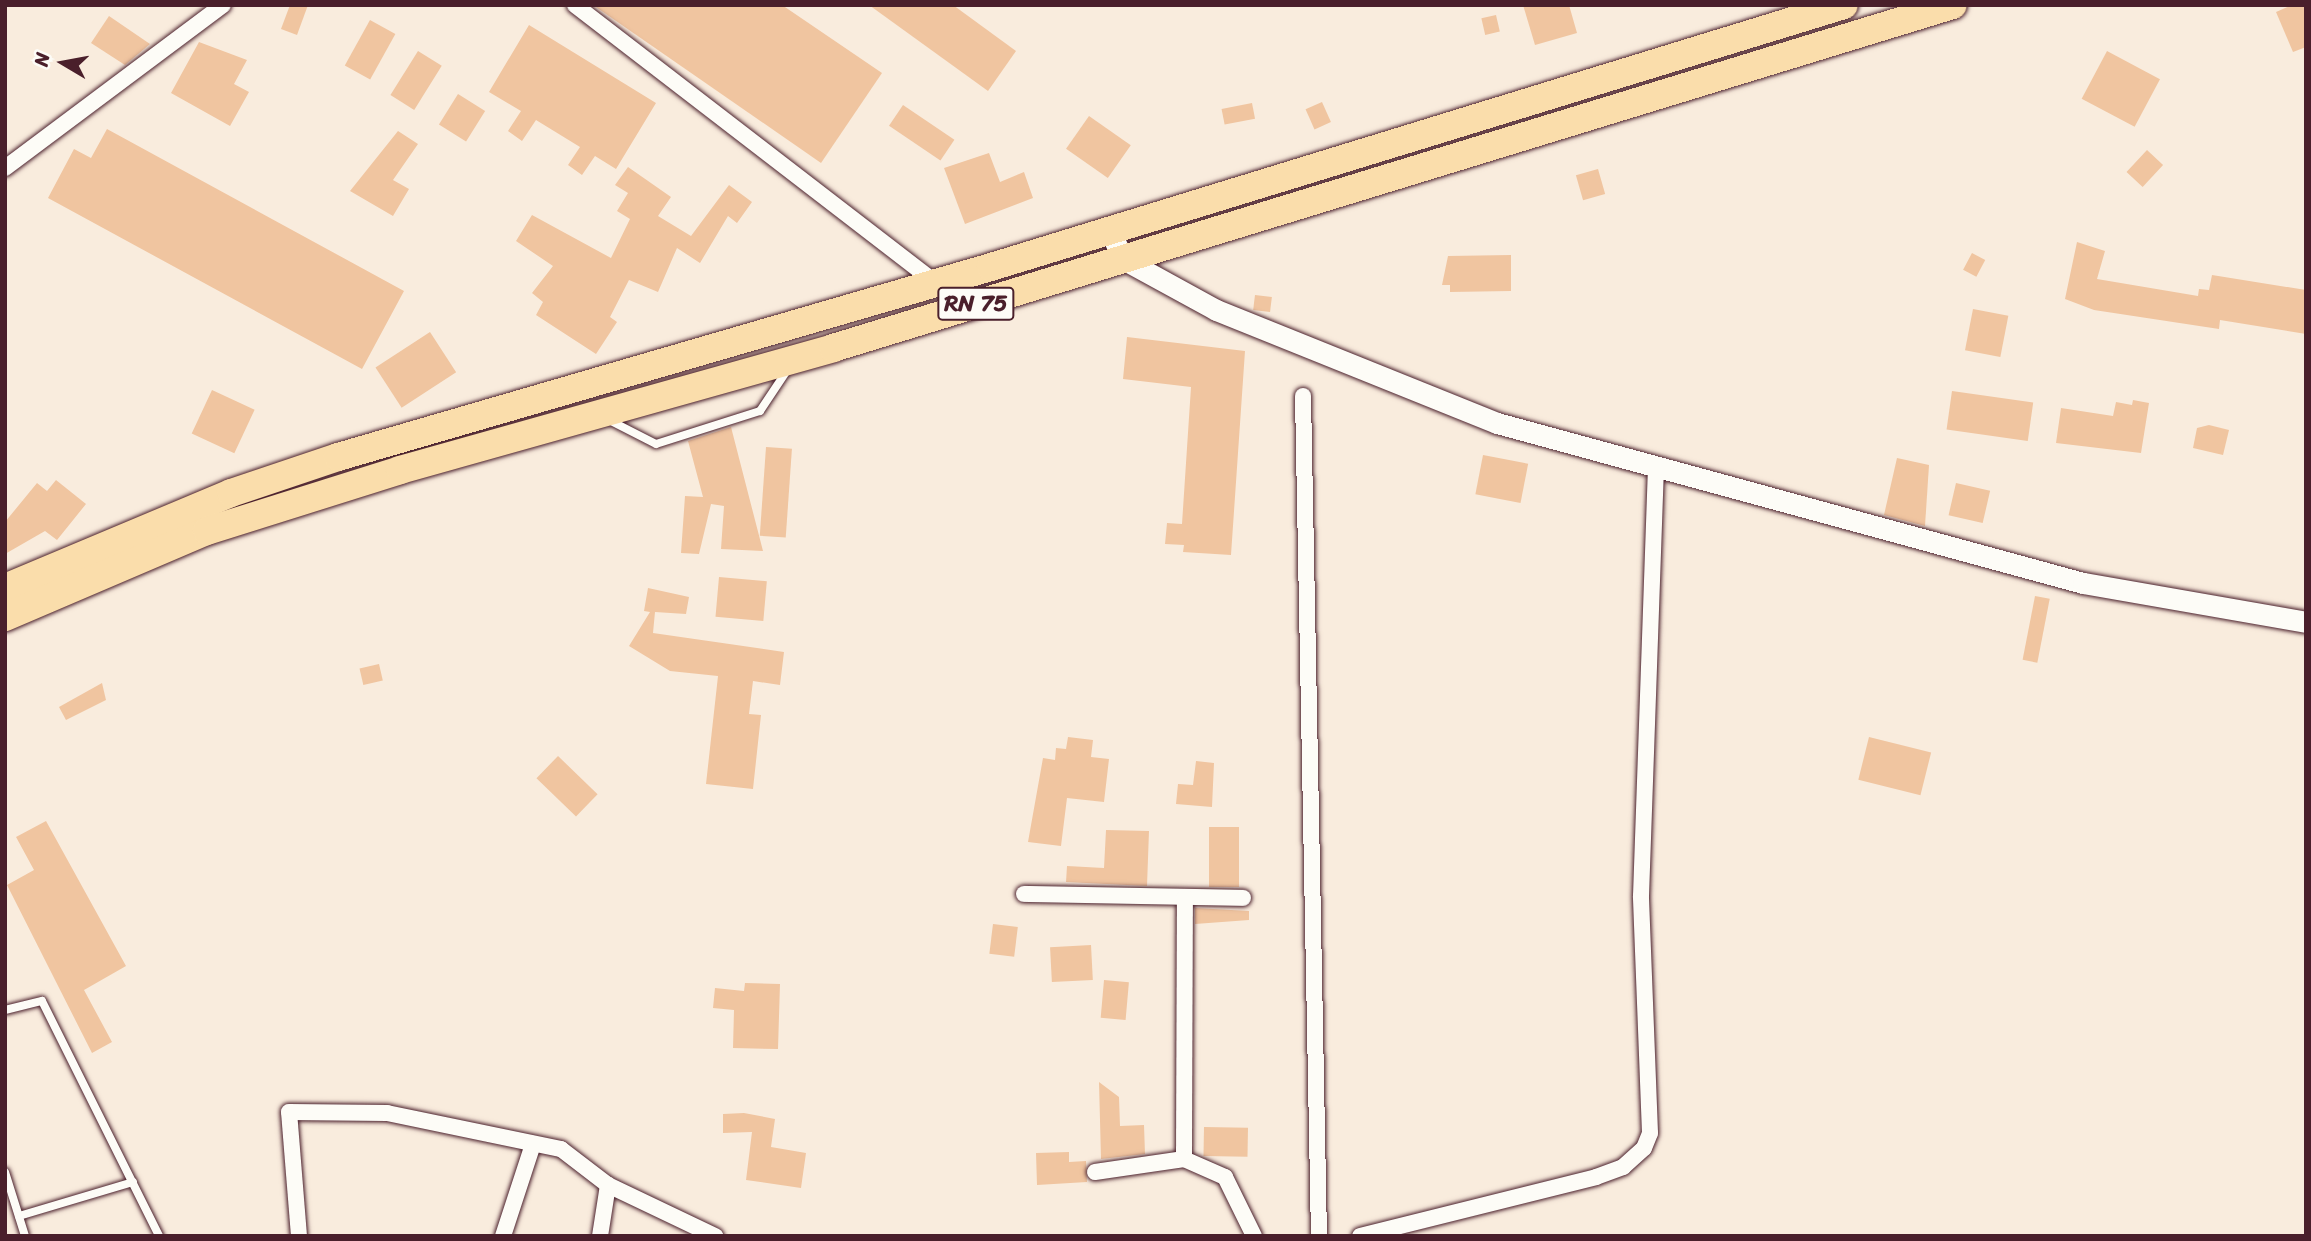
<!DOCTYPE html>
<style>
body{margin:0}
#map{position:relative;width:2311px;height:1241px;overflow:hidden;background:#f9ecdd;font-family:Sriracha,sans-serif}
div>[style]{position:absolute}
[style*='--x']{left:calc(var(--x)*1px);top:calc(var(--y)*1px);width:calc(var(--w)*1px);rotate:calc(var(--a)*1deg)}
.building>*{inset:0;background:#f0c5a0;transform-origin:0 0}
.roads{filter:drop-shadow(0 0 2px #4a1f2b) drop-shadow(0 0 2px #4a1f2b)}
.lane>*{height:8px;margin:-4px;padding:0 4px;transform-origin:4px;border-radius:4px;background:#fdfcf7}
.street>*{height:16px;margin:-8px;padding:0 8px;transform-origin:8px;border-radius:8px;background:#fdfcf7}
.secondary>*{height:21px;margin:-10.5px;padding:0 10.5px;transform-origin:10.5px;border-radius:10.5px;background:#fdfcf7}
.highway>*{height:28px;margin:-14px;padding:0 14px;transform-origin:14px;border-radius:14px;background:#faddab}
span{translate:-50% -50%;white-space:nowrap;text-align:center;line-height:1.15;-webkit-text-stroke:5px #fdfcf7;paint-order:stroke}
.shield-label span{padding:2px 5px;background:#fdfcf7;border:2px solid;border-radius:5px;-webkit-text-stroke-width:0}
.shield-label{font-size:23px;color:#4a1f2b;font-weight:700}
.frame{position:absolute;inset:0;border:7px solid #4a1f2b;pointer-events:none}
.north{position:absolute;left:28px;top:28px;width:70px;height:70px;-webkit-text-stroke:5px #fdfcf7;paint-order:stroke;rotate:280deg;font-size:19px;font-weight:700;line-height:28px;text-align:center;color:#4a1f2b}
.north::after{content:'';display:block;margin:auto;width:24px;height:32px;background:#4a1f2b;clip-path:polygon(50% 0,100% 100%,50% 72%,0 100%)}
</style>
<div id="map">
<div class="building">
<div style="clip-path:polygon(290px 5px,308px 5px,297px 35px,281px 29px)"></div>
<div style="clip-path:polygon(593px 5px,782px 5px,882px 73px,821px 163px)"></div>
<div style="clip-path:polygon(869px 5px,953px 5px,1016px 51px,988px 91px)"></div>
<div style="clip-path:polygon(1523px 5px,1569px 5px,1577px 33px,1535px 45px)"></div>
<div style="clip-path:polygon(2292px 5px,2306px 5px,2306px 47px,2293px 52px,2276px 12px)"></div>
<div style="left:1496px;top:15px;width:17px;height:15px;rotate:77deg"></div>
<div style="clip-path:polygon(109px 16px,150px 44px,125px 65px,91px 43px)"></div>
<div style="left:370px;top:20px;width:29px;height:52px;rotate:29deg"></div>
<div style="clip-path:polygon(529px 25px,656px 103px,616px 169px,595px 156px,582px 175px,568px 165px,580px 147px,536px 120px,522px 141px,508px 131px,521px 111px,489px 92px)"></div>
<div style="clip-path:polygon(199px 42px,247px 60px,234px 84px,249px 92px,230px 126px,171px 93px)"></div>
<div style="left:418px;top:51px;width:28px;height:52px;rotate:32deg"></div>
<div style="left:2107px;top:51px;width:60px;height:54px;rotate:28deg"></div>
<div style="left:458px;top:94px;width:32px;height:36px;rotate:32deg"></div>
<div style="left:1322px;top:102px;width:22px;height:18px;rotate:66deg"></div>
<div style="left:1252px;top:103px;width:16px;height:31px;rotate:79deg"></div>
<div style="left:903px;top:105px;width:62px;height:25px;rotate:34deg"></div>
<div style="left:1089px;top:116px;width:51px;height:40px;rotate:35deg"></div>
<div style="clip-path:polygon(107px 129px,404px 291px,362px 369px,48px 198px,74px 149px,91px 158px)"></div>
<div style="clip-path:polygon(398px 131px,418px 144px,393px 180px,409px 189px,393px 216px,350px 191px)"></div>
<div style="left:2147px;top:150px;width:22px;height:30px;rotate:43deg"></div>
<div style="clip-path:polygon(989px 153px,1000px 182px,1024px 172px,1033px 198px,965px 224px,944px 168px)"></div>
<div style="clip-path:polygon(628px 167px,671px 197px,658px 216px,691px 236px,729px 185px,752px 202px,737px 223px,728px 216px,700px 263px,677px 248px,658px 292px,629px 280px,610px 317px,617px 322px,596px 354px,536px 315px,543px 302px,532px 293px,553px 266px,516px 241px,532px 215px,611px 258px,630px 219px,617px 211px,628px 193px,615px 185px)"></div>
<div style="left:1598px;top:169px;width:26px;height:23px;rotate:74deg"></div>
<div style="clip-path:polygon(2077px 242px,2105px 251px,2097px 279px,2198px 296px,2199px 289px,2209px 290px,2212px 275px,2306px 290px,2306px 334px,2220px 320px,2219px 329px,2094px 310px,2065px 299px)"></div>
<div style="left:1972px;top:253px;width:15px;height:19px;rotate:28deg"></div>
<div style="clip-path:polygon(1511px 255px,1511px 291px,1450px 292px,1450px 285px,1442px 285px,1448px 256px)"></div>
<div style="left:1255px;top:295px;width:17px;height:15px;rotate:7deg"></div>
<div style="left:1973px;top:309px;width:36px;height:42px;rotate:11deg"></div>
<div style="left:430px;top:332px;width:48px;height:65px;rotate:57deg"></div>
<div style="clip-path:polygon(1127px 337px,1245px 351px,1231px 555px,1183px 552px,1184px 545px,1165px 544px,1167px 523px,1182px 524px,1191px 387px,1123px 379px)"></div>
<div style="left:212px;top:390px;width:47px;height:48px;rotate:25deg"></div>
<div style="left:1952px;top:391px;width:82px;height:39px;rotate:8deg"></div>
<div style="clip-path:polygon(2133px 400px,2149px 403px,2141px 453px,2056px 443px,2061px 408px,2113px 416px,2116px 402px,2132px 405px)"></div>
<div style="clip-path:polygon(2209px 425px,2229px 430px,2223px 455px,2193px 448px,2197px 428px)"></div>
<div style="clip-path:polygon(731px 427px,763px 551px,721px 549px,724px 506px,711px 504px,699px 554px,681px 553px,685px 496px,703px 497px,688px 441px)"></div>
<div style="left:766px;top:447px;width:26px;height:89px;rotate:4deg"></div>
<div style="left:1483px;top:455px;width:46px;height:40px;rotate:11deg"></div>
<div style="clip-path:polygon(1897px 458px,1929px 465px,1925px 526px,1884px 515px)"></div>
<div style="clip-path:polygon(56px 480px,86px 504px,57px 540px,45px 531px,5px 554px,5px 522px,37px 483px,47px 491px)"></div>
<div style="left:1956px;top:483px;width:35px;height:33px;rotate:13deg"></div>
<div style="left:719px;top:577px;width:48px;height:40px;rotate:5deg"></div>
<div style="clip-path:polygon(648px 588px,689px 597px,686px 614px,655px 612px,653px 633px,784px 652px,780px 685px,753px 681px,749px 714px,761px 715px,753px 789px,706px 784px,718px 676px,670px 671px,629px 646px,650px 612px,644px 611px)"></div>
<div style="left:2035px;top:596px;width:15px;height:65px;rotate:11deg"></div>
<div style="left:379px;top:664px;width:17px;height:20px;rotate:77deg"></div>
<div style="clip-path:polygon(102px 683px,106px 700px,66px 720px,59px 707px)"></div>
<div style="clip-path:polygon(1068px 737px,1093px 740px,1091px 757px,1109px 759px,1104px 802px,1067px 798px,1061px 846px,1028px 842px,1043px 758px,1055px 760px,1056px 748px,1066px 749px)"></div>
<div style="left:1869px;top:737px;width:64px;height:44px;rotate:14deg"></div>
<div style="left:558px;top:756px;width:55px;height:31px;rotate:44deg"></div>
<div style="clip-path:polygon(1196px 761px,1214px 763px,1212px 807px,1176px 804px,1178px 784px,1193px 785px)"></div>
<div style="clip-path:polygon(46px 821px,126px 966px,84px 990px,112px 1042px,92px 1053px,7px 885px,34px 870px,16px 837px)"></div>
<div style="left:1209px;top:827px;width:30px;height:60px"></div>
<div style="clip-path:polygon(1106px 830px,1149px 831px,1147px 886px,1066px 882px,1067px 866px,1104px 868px)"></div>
<div style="clip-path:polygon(1195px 908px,1249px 911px,1249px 920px,1195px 924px)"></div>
<div style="left:993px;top:924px;width:25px;height:30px;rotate:7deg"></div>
<div style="left:1091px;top:945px;width:35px;height:41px;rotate:87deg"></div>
<div style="left:1104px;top:980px;width:25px;height:38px;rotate:5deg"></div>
<div style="clip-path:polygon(745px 983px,780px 984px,778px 1049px,733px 1048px,734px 1010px,713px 1008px,715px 988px,744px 991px)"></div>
<div style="clip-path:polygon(1099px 1082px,1119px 1097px,1120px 1126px,1144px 1125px,1145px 1154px,1101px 1159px)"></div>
<div style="clip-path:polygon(744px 1113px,775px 1119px,771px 1147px,806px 1153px,801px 1188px,746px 1180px,752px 1132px,723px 1133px,723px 1114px)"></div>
<div style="left:1204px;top:1127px;width:44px;height:29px;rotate:1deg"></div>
<div style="clip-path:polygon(1069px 1152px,1069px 1162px,1086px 1161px,1087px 1182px,1037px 1185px,1036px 1153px)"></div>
</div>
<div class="roads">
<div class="lane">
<div style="--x:607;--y:419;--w:55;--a:27"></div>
<div style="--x:656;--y:444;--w:109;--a:-17.6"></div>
<div style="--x:760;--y:411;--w:50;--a:-56.3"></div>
<div style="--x:5;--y:1010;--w:38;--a:-14"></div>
<div style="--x:42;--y:1001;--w:263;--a:63.5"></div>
<div style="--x:5;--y:1172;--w:67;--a:72.6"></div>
<div style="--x:19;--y:1216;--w:119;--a:-16.6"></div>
</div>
<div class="street">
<div style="--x:575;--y:5;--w:456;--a:37.6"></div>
<div style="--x:5;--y:168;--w:272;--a:-36.8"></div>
<div style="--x:1303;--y:396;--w:840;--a:88.91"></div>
<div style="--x:1024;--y:894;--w:219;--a:1"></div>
<div style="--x:1184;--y:1159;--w:262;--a:-89.8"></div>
<div style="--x:1095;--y:1172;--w:90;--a:-8.3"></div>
<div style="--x:1184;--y:1159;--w:45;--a:23.7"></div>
<div style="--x:1225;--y:1177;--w:66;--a:63.8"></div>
<div style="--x:299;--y:1236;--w:124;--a:-94.6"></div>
<div style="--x:289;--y:1112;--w:98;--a:0.6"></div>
<div style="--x:387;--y:1113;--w:178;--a:11.7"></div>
<div style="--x:561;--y:1149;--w:59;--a:37.5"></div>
<div style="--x:608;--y:1185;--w:119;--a:25.5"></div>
<div style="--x:503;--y:1236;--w:97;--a:-71.9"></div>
<div style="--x:600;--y:1236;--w:52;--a:-81.1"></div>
<div style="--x:1360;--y:1236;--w:243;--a:-14"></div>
<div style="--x:1596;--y:1177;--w:29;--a:-20"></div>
<div style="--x:1623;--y:1167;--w:28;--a:-42"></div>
<div style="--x:1644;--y:1148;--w:16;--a:-68"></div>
<div style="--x:1650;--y:1133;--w:237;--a:-92.2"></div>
<div style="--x:1641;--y:896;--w:429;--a:-88"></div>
</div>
<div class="secondary">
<div style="--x:1110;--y:231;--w:31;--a:65"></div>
<div style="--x:1123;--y:259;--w:106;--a:28.7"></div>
<div style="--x:1216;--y:310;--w:303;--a:21.9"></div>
<div style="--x:1497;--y:423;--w:607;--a:15.27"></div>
<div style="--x:2083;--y:583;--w:226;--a:9.9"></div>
</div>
<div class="highway">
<div style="--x:5;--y:588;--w:245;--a:-22.8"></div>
<div style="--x:231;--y:493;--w:113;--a:-18.6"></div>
<div style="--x:338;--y:457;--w:680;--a:-16.22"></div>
<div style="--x:991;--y:267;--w:892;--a:-17.07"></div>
<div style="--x:5;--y:617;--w:220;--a:-23.1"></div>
<div style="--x:207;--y:531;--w:202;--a:-17.5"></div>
<div style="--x:400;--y:470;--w:450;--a:-15.7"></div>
<div style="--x:833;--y:348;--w:1171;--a:-17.03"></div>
</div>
</div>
<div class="shield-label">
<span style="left:976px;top:304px">RN 75</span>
</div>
<div class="frame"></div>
<div class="north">N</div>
</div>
